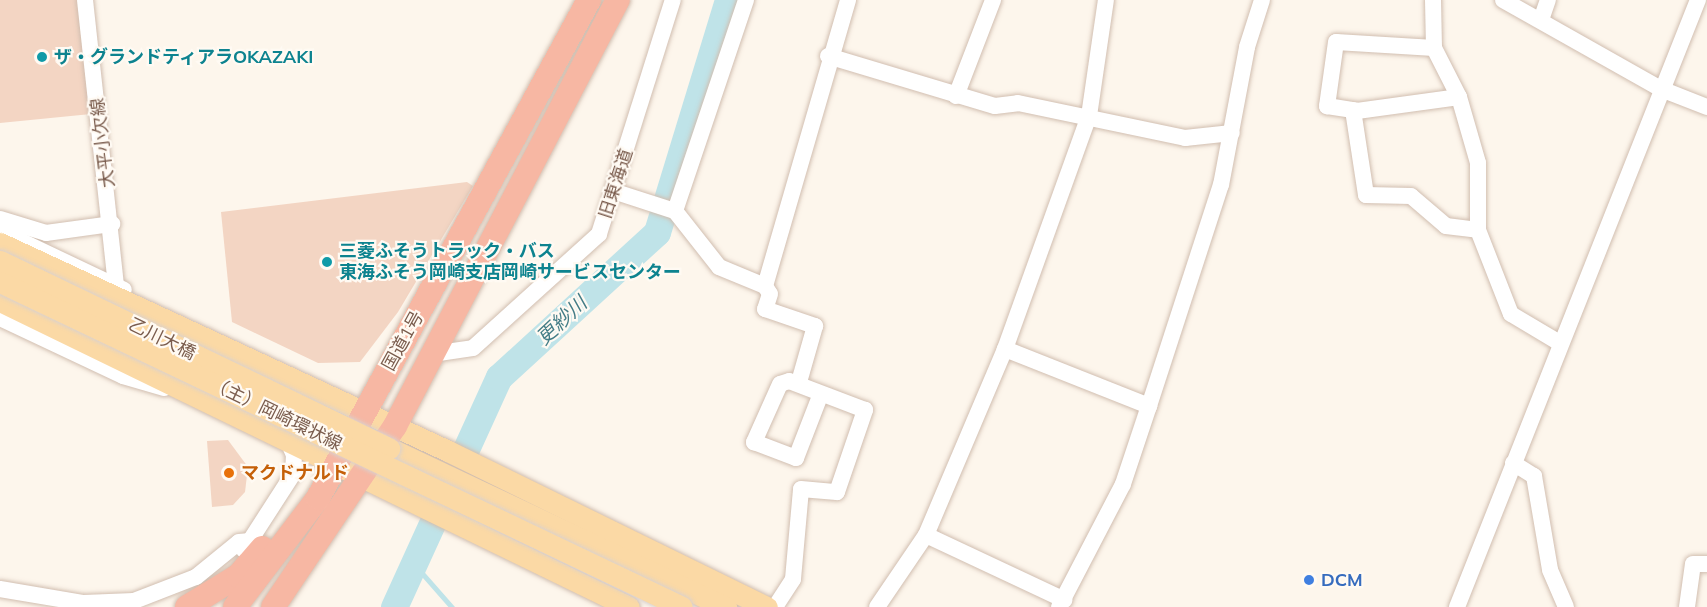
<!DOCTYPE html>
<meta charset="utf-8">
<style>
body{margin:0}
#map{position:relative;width:1707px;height:607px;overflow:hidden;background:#fdf6ec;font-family:Mulish,"Noto Sans JP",sans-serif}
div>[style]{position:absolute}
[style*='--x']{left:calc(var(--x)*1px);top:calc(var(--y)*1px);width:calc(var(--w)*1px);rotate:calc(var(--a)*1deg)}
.stream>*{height:4.5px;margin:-2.25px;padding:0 2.25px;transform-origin:2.25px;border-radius:2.25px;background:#bfe3e8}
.river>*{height:27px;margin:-13.5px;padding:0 13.5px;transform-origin:13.5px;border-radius:13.5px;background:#bfe3e8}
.building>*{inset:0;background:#f3d5c3}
.roads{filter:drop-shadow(0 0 2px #d1beb0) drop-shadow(0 0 2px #d1beb0)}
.minor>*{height:16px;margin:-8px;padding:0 8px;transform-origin:8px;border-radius:8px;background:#fff}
.major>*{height:21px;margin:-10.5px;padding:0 10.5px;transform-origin:10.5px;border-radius:10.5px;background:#fbd9a5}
.highway>*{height:24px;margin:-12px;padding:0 12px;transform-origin:12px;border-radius:12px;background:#f7b7a3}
.bridges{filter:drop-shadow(0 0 2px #dad1cd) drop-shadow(0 0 2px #dad1cd)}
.major-bridge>*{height:21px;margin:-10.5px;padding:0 10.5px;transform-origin:10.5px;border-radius:10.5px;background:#fbd9a5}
.dots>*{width:16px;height:16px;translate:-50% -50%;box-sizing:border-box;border:3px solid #fffaf3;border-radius:50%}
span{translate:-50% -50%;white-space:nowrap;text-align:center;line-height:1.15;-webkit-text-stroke:4.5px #fffaf3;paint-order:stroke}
.culture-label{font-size:18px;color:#0d838f;font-weight:700}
.left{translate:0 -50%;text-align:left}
.street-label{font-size:18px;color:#7a5c4d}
.food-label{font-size:18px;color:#c56008;font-weight:700}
.shop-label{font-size:18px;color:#366cbe;font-weight:700}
.water-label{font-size:20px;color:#437c86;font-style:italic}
</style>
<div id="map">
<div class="stream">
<div style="--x:416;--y:566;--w:55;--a:48.7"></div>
</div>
<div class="river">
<div style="--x:394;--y:607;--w:253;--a:-65.5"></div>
<div style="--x:499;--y:377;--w:214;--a:-42.5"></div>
<div style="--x:657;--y:232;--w:243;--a:-73"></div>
</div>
<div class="building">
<div style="clip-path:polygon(0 0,79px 0,91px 114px,0 123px)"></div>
<div style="clip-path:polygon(467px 182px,473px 186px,398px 312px,360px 362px,318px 363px,232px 322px,221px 212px)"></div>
<div style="clip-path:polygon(228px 440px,248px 467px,245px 492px,233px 505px,212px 507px,207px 441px)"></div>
</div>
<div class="roads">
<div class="minor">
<div style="--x:85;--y:0;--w:288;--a:83.8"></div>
<div style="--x:1433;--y:0;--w:48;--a:88.8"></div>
<div style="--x:1434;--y:48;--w:55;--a:63"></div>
<div style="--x:1459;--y:97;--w:69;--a:73.9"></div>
<div style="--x:1478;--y:163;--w:67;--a:90"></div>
<div style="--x:1478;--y:230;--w:90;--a:68.6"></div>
<div style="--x:1511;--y:314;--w:55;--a:30.8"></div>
<div style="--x:1503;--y:0;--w:181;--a:29.4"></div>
<div style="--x:1661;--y:89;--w:49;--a:21.4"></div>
<div style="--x:1541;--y:20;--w:21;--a:-71"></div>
<div style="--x:1434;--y:48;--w:98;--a:-176.5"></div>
<div style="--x:1336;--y:42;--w:65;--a:98"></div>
<div style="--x:1327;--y:106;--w:30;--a:9"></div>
<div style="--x:1357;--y:111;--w:103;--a:-7.8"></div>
<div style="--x:828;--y:56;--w:174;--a:16.7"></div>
<div style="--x:995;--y:106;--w:23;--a:-7"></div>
<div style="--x:1018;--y:103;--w:171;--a:11.8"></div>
<div style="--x:1185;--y:138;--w:47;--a:-6.1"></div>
<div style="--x:956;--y:96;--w:103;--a:-68.9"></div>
<div style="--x:1353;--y:110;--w:86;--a:81.3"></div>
<div style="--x:1366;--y:195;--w:45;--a:1.3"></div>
<div style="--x:1411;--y:196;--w:46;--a:40.6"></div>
<div style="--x:1446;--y:226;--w:32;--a:7"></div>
<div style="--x:616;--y:192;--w:62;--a:17.9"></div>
<div style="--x:675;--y:211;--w:71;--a:51.8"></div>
<div style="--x:719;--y:267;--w:50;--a:22.4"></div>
<div style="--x:765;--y:286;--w:298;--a:-73.8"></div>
<div style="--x:675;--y:211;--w:223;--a:-71.4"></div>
<div style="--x:0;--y:219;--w:48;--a:16.9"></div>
<div style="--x:46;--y:233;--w:67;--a:-7.8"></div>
<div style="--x:0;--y:231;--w:137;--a:25.4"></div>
<div style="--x:765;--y:286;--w:9;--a:58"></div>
<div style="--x:770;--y:294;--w:16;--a:108"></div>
<div style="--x:765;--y:309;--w:53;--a:18.8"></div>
<div style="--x:815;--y:326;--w:58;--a:105.9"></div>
<div style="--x:0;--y:318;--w:136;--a:25.2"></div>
<div style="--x:123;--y:376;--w:43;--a:16.3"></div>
<div style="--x:1005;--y:349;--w:155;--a:21.6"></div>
<div style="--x:432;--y:354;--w:41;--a:-8.3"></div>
<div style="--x:473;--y:348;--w:170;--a:-42.1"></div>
<div style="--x:599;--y:234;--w:245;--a:-72.5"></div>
<div style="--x:1513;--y:463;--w:25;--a:32"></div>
<div style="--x:1534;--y:476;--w:95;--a:80.3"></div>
<div style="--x:1550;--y:570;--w:40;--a:66.6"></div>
<div style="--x:926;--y:535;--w:153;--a:25.1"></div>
<div style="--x:244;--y:550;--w:90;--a:-57.2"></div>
<div style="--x:293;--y:474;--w:19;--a:-87"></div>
<div style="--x:294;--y:455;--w:20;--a:-114"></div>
<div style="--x:0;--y:589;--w:85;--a:9.5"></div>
<div style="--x:84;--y:603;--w:50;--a:-2.3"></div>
<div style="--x:134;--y:601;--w:66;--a:-21.2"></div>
<div style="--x:196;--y:577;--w:55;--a:-39.1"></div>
<div style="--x:239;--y:542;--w:11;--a:-5"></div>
<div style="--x:775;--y:607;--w:33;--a:-57"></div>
<div style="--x:793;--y:579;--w:90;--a:-84.9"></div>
<div style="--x:801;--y:489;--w:36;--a:5"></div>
<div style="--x:837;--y:492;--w:87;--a:-71.1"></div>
<div style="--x:865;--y:410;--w:81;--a:-159.1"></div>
<div style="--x:789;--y:381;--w:9;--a:162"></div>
<div style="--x:780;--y:384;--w:64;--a:114.1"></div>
<div style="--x:754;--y:442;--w:45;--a:20.9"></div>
<div style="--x:796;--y:458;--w:66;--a:-68.8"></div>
<div style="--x:877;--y:607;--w:87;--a:-55.8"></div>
<div style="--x:926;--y:535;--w:202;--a:-67"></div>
<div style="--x:1005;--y:349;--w:248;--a:-70.2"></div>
<div style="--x:1089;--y:116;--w:117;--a:-81.7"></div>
<div style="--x:1059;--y:607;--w:139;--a:-62.5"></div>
<div style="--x:1123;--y:484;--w:82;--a:-71.6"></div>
<div style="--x:1149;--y:406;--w:232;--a:-72"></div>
<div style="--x:1221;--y:185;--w:140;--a:-79.3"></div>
<div style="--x:1247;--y:47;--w:49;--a:-72.3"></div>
<div style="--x:1457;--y:607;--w:653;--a:-68.35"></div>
<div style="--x:1687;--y:607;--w:43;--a:-82.1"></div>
<div style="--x:1693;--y:564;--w:14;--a:0"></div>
</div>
<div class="major">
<div style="--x:0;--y:243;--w:494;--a:24.9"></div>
<div style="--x:448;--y:451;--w:355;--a:26.1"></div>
<div style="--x:0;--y:301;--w:699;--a:25.94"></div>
<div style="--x:389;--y:448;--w:373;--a:25.3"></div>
</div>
<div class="highway">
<div style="--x:187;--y:607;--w:60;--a:-31.3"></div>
<div style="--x:238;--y:576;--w:37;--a:-49"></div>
<div style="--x:235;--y:607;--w:137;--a:-52.7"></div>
<div style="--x:318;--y:498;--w:567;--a:-61.45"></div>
<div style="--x:273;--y:607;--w:218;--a:-56"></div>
<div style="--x:395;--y:426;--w:481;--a:-62.4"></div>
</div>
</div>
<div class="bridges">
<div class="major-bridge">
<div style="--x:0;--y:261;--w:432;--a:25.7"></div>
<div style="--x:0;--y:282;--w:755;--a:25.48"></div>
</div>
</div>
<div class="dots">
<div style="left:42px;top:57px;background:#0f9aa8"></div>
<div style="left:327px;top:262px;background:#0f9aa8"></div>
<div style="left:229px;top:473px;background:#e8710a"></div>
<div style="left:1309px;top:580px;background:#3f7fe0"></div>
</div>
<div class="culture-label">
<span class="left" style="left:54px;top:57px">ザ・グランドティアラOKAZAKI</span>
<span class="left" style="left:339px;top:262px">三菱ふそうトラック・バス<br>東海ふそう岡崎支店岡崎サービスセンター</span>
</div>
<div class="street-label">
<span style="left:103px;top:143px;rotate:-97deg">大平小欠線</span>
<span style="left:616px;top:184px;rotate:-72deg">旧東海道</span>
<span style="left:162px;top:339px;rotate:26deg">乙川大橋</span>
<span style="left:403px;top:341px;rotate:-61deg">国道1号</span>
<span style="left:276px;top:414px;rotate:26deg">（主）岡崎環状線</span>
</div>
<div class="food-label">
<span class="left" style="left:241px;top:473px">マクドナルド</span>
</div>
<div class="shop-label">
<span class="left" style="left:1321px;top:580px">DCM</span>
</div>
<div class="water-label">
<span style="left:561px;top:320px;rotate:-43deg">更紗川</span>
</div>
</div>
